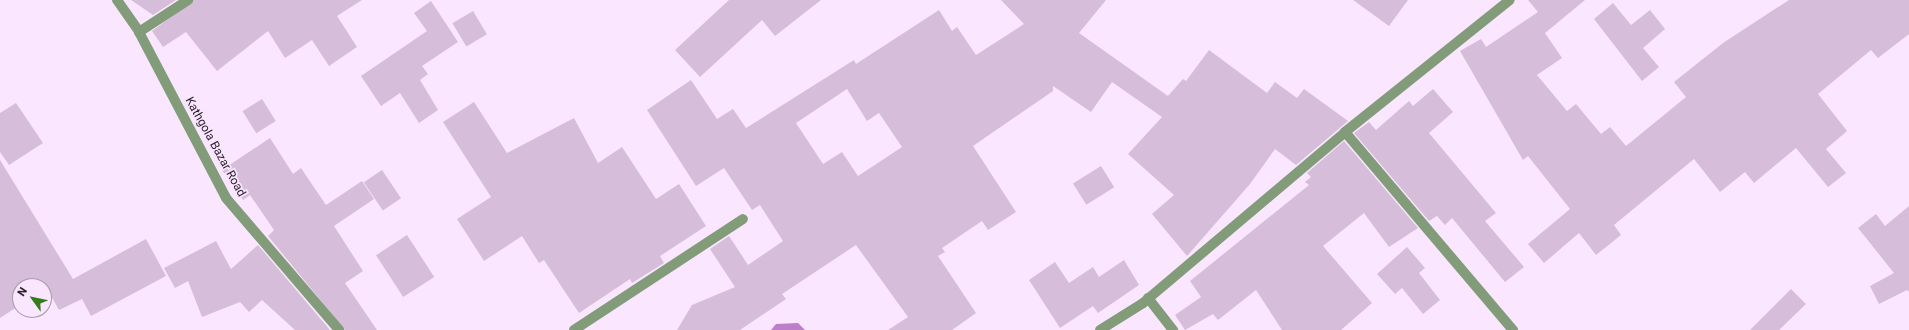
<!DOCTYPE html>
<style>
body{margin:0}
#map{position:relative;width:1909px;height:330px;overflow:hidden;background:#fae6fe;font-family:Roboto,sans-serif}
div>[style]{position:absolute}
[style*='--x']{left:calc(var(--x)*1px);top:calc(var(--y)*1px);width:calc(var(--w)*1px);rotate:calc(var(--a)*1deg)}
.water>*{inset:0;background:#bd7eca}
.building>*{inset:0;background:#d6bedb;transform-origin:0 0}
.minor>*{height:10px;margin:-5px;padding:0 5px;transform-origin:5px;border-radius:5px;background:#829c7a}
span{translate:-50% -50%;white-space:nowrap;text-align:center;line-height:1.15;-webkit-text-stroke:3.5px #fae6fe;paint-order:stroke}
.street-label{font-size:12px;color:#2c222e}
.north{position:absolute;left:12px;top:278px;width:40px;height:40px;box-sizing:border-box;background:#fae6fe;border:1px solid #a898ab;border-radius:50%;rotate:303deg;font-size:11px;font-weight:700;line-height:16px;text-align:center;color:#2c222e}
.north::after{content:'';display:block;margin:auto;width:14px;height:18px;background:#367b1e;clip-path:polygon(50% 0,100% 100%,50% 72%,0 100%)}
</style>
<div id="map">
<div class="water">
<div style="clip-path:polygon(798px 323px,805px 330px,771px 330px,776px 324px)"></div>
</div>
<div class="building">
<div style="clip-path:polygon(131px 0,176px 0,153px 15px)"></div>
<div style="clip-path:polygon(194px 0,362px 0,337px 16px,357px 47px,329px 66px,312px 40px,285px 58px,268px 31px,217px 71px,186px 32px,163px 47px,152px 31px)"></div>
<div style="clip-path:polygon(729px 0,821px 0,775px 36px,762px 20px,700px 77px,675px 50px)"></div>
<div style="clip-path:polygon(evenodd,1001px 0,1106px 0,1079px 33px,1168px 96px,1183px 79px,1186px 81px,1209px 50px,1267px 93px,1275px 82px,1297px 98px,1304px 89px,1348px 121px,1296px 165px,1275px 149px,1250px 184px,1187px 256px,1152px 214px,1174px 195px,1128px 154px,1162px 117px,1112px 82px,1091px 112px,1053px 86px,1053px 91px,973px 146px,1016px 212px,988px 230px,982px 221px,942px 248px,945px 252px,938px 256px,976px 313px,952px 330px,888px 330px,908px 317px,856px 245px,782px 294px,786px 299px,740px 330px,677px 330px,692px 305px,735px 287px,710px 249px,729px 236px,748px 265px,783px 241px,760px 205px,752px 210px,724px 168px,696px 186px,647px 110px,691px 80px,717px 119px,733px 109px,746px 128px,854px 60px,856px 64px,939px 10px,952px 31px,957px 27px,976px 55px,1024px 24px,1001px 0,847px 89px,867px 121px,879px 113px,902px 147px,858px 176px,842px 152px,823px 164px,796px 123px,847px 89px)"></div>
<div style="clip-path:polygon(1353px 0,1408px 0,1389px 26px)"></div>
<div style="clip-path:polygon(1528px 0,1585px 0,1545px 33px,1562px 58px,1537px 75px,1567px 111px,1576px 104px,1601px 134px,1610px 127px,1626px 146px,1686px 97px,1674px 82px,1723px 43px,1789px 0,1909px 0,1909px 34px,1878px 58px,1871px 50px,1818px 94px,1847px 131px,1826px 149px,1846px 173px,1828px 187px,1796px 148px,1754px 183px,1745px 172px,1720px 192px,1694px 159px,1614px 225px,1621px 235px,1596px 255px,1579px 233px,1544px 263px,1528px 244px,1570px 209px,1528px 156px,1523px 160px,1460px 51px,1481px 39px,1486px 47px,1538px 12px)"></div>
<div style="clip-path:polygon(431px 1px,458px 42px,422px 66px,428px 74px,420px 80px,438px 110px,419px 123px,400px 93px,381px 106px,361px 76px,427px 31px,414px 13px)"></div>
<div style="clip-path:polygon(1613px 3px,1631px 25px,1650px 10px,1665px 29px,1643px 48px,1659px 67px,1642px 81px,1594px 19px)"></div>
<div style="left:473px;top:11px;width:27px;height:24px;rotate:59deg"></div>
<div style="clip-path:polygon(1433px 89px,1453px 112px,1429px 133px,1496px 213px,1485px 221px,1524px 267px,1505px 282px,1452px 218px,1445px 225px,1437px 216px,1429px 221px,1354px 133px,1369px 122px,1376px 130px,1409px 101px,1413px 106px)"></div>
<div style="left:262px;top:99px;width:26px;height:23px;rotate:58deg"></div>
<div style="clip-path:polygon(474px 102px,507px 153px,574px 118px,598px 163px,622px 147px,656px 199px,679px 184px,706px 226px,660px 256px,664px 263px,632px 283px,630px 279px,579px 313px,544px 260px,539px 263px,522px 236px,484px 261px,457px 219px,491px 197px,443px 122px)"></div>
<div style="clip-path:polygon(16px 103px,43px 143px,9px 165px,0 152px,0 113px)"></div>
<div style="clip-path:polygon(270px 138px,293px 174px,301px 168px,326px 205px,362px 181px,374px 199px,334px 226px,363px 271px,345px 283px,377px 330px,345px 330px,268px 236px,274px 230px,250px 195px,243px 200px,222px 170px)"></div>
<div style="clip-path:polygon(1344px 141px,1418px 228px,1389px 247px,1364px 213px,1323px 246px,1372px 303px,1341px 330px,1282px 330px,1256px 290px,1218px 320px,1213px 314px,1185px 330px,1175px 315px,1201px 297px,1190px 281px,1309px 185px,1305px 182px,1311px 177px,1307px 173px)"></div>
<div style="clip-path:polygon(0 160px,73px 279px,146px 239px,166px 276px,91px 316px,82px 299px,59px 310px,50px 294px,46px 296px,44px 286px,20px 286px,20px 305px,0 318px)"></div>
<div style="left:1101px;top:166px;width:25px;height:33px;rotate:58deg"></div>
<div style="left:382px;top:170px;width:34px;height:22px;rotate:56deg"></div>
<div style="clip-path:polygon(1909px 206px,1909px 292px,1907px 290px,1879px 304px,1870px 286px,1894px 273px,1858px 228px,1876px 214px,1885px 226px)"></div>
<div style="left:407px;top:235px;width:50px;height:37px;rotate:57deg"></div>
<div style="clip-path:polygon(216px 241px,231px 269px,258px 245px,330px 330px,295px 330px,262px 300px,249px 312px,240px 302px,202px 317px,188px 281px,175px 288px,164px 268px)"></div>
<div style="clip-path:polygon(1407px 247px,1425px 268px,1419px 273px,1440px 300px,1423px 314px,1402px 288px,1395px 294px,1377px 274px)"></div>
<div style="clip-path:polygon(1124px 260px,1139px 285px,1098px 313px,1093px 306px,1060px 328px,1029px 280px,1055px 262px,1069px 283px,1093px 267px,1099px 277px)"></div>
<div style="clip-path:polygon(1791px 289px,1806px 304px,1779px 330px,1750px 330px)"></div>
</div>
<div class="minor">
<div style="--x:117;--y:0;--w:39;--a:55"></div>
<div style="--x:139;--y:32;--w:187;--a:62.3"></div>
<div style="--x:226;--y:198;--w:174;--a:49.4"></div>
<div style="--x:139;--y:32;--w:59;--a:-33.1"></div>
<div style="--x:1345;--y:132;--w:260;--a:49.7"></div>
<div style="--x:1148;--y:298;--w:41;--a:52"></div>
<div style="--x:574;--y:330;--w:202;--a:-33.3"></div>
<div style="--x:1100;--y:330;--w:51;--a:-32.1"></div>
<div style="--x:1143;--y:303;--w:265;--a:-40.2"></div>
<div style="--x:1345;--y:132;--w:211;--a:-38.7"></div>
</div>
<div class="street-label">
<span style="left:215px;top:147px;rotate:61deg">Kathgola Bazar Road</span>
</div>
<div class="north">N</div>
</div>
